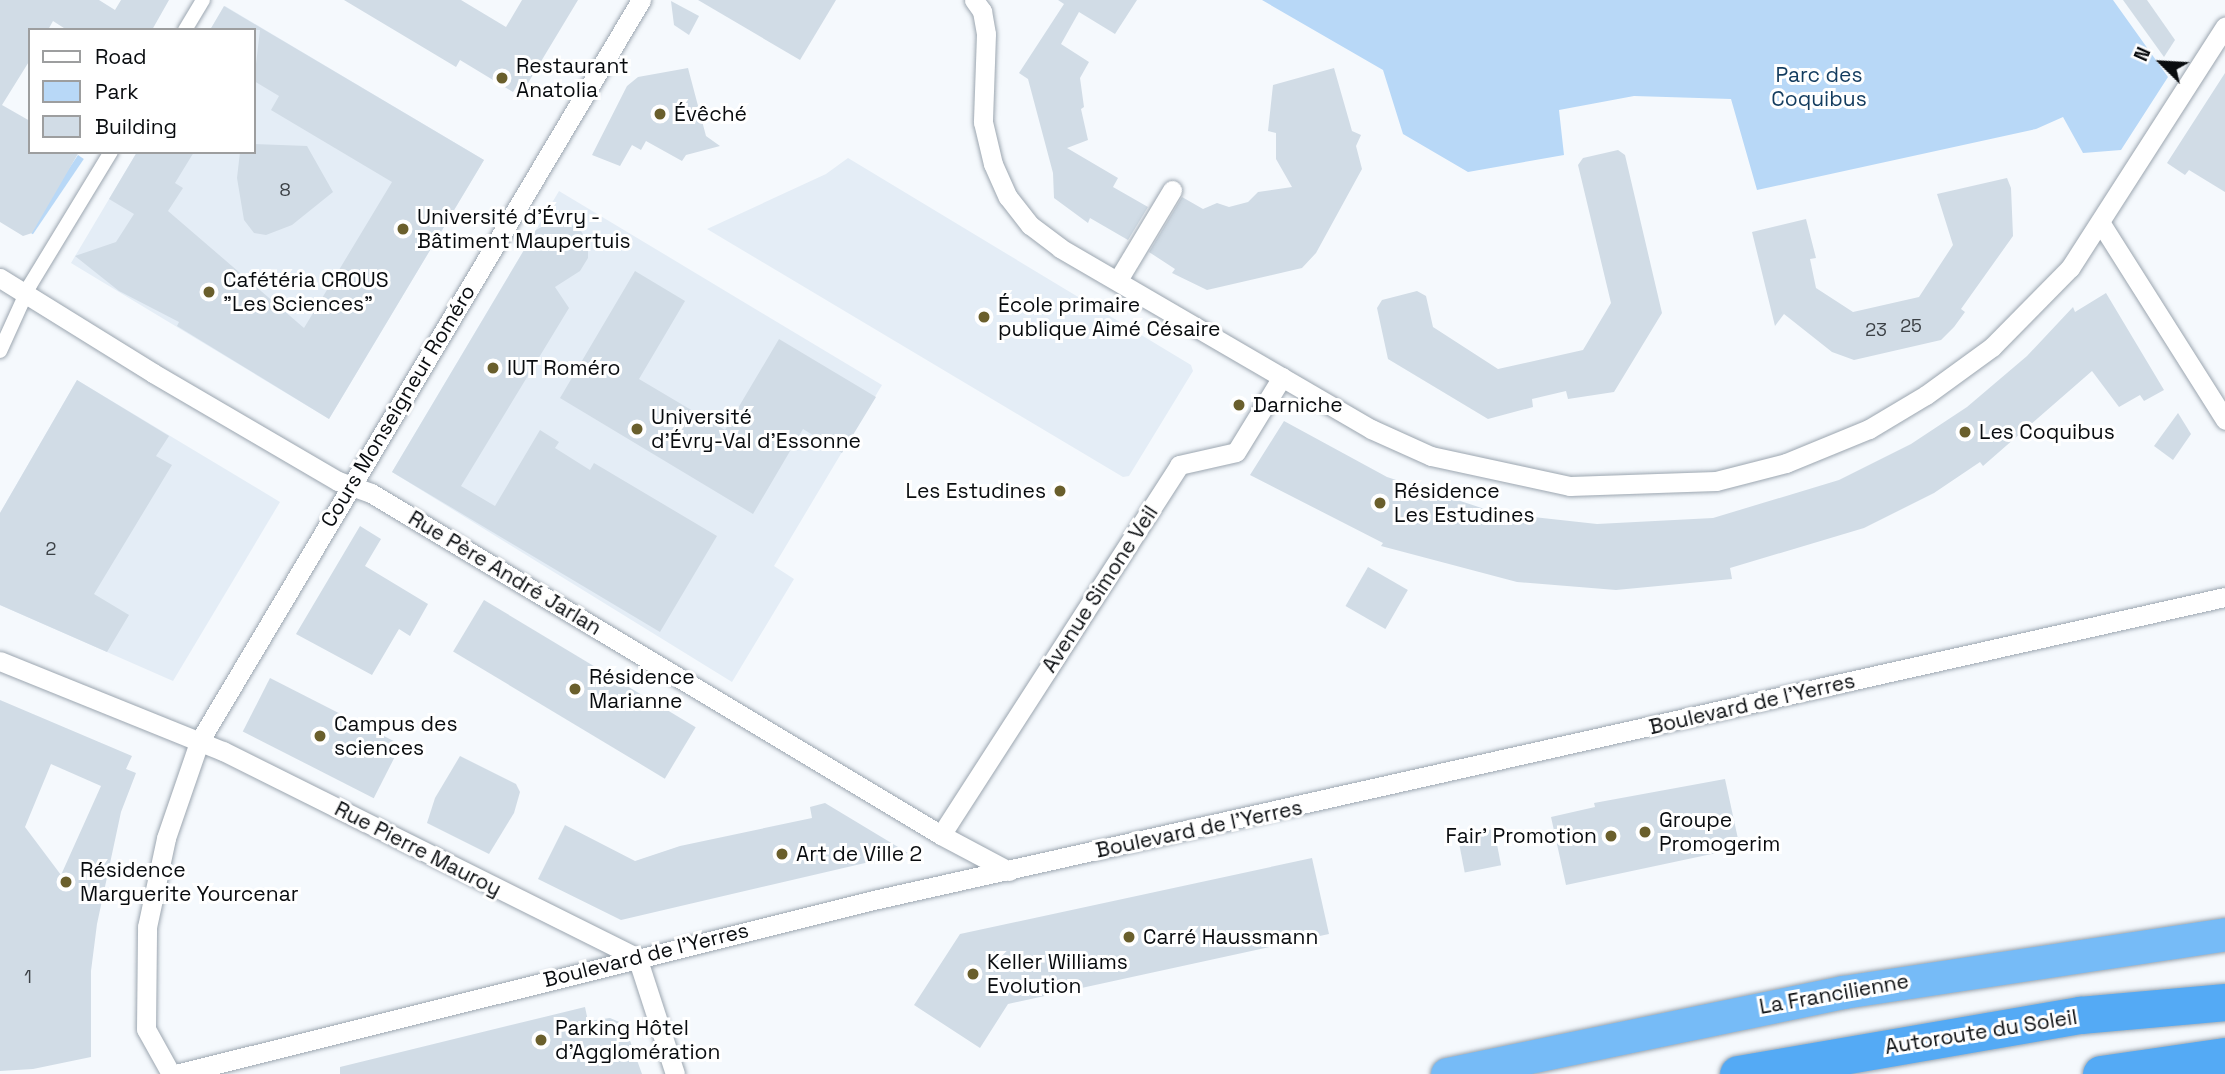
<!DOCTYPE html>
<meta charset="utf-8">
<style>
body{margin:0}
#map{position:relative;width:2225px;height:1074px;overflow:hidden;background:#f5f9fd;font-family:"Space Grotesk",sans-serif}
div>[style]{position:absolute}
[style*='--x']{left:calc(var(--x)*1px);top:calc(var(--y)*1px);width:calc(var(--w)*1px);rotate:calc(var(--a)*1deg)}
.built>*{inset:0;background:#e4edf6}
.green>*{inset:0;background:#b8d8f7;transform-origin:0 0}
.building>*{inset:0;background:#d1dce6;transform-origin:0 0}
.roads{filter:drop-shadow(0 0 2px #9ca6b0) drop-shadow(0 0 2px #9ca6b0)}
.pedestrian>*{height:14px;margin:-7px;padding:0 7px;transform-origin:7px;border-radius:7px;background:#fff}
.minor>*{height:19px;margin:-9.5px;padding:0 9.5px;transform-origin:9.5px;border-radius:9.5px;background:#fff}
.trunk>*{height:33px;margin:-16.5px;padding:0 16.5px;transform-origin:16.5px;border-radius:16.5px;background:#76bbf7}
.motorway>*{height:37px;margin:-18.5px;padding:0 18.5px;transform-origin:18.5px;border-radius:18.5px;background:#54aaf5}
.dots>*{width:19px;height:19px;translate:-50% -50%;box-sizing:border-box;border:4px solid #fff;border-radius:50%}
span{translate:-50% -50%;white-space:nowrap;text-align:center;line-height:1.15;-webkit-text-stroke:6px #fff;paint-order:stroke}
.number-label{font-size:18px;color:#3b4045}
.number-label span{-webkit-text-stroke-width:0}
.poi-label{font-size:21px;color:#090c0f}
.left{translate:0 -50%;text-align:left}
.right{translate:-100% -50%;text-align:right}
.park-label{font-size:21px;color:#133c5f}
.street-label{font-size:21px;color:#090c0f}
.legend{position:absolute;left:28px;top:28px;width:228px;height:126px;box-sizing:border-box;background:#fff;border:2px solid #9d9e9f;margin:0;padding:9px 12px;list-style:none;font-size:21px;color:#090c0f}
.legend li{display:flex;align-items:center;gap:14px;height:35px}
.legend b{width:35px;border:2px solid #9d9e9f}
.north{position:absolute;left:2127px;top:28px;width:70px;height:70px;-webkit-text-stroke:5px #fff;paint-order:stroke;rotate:294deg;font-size:19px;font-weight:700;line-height:28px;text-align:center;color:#090c0f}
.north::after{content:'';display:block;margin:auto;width:24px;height:32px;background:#090c0f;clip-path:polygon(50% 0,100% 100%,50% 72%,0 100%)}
</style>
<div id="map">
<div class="built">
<div style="clip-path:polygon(225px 6px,484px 160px,329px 419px,71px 263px,137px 152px,254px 152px,254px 30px,210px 30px)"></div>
<div style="clip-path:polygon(848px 158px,1191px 365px,1193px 371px,1129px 476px,1123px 477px,707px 229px,826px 174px)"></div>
<div style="clip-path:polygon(559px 191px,882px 385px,774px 566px,794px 579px,732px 682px,392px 472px)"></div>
<div style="clip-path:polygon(77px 380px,280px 502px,173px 681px,0 605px,0 513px)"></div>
</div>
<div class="green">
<div style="clip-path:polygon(1262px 0,2113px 0,2168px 77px,2121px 150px,2083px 153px,2063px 117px,2036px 129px,1757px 190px,1731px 99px,1634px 96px,1559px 110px,1564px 155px,1468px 172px,1403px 134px,1383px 70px)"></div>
<div style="left:78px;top:155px;width:7px;height:91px;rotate:34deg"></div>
</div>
<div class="building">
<div style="clip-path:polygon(0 0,99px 0,115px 10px,121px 0,169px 0,152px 30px,67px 30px,53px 21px,48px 30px,30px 30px,30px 60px,2px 105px,30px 121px,30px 152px,79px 152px,32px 233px,23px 236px,0 222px)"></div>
<div style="clip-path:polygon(344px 0,461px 0,506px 27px,522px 0,578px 0,525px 88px,518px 84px,513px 92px,460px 60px,456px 67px)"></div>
<div style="clip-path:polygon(698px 0,836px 0,800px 60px)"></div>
<div style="clip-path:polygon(1058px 0,1137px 0,1115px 34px,1079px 12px,1061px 44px,1089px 62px,1080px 78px,1084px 107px,1081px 109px,1088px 140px,1067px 148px,1118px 178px,1113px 187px,1148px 207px,1128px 240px,1090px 218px,1088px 223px,1054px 198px,1053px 173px,1028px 79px,1019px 73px,1064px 4px)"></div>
<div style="clip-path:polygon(2123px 0,2147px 0,2175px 40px,2164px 57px)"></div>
<div style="clip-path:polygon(671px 1px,699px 16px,689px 35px,674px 25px)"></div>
<div style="clip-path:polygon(224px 6px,484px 160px,329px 419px,177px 326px,179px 322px,119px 291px,75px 256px,116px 242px,134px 214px,109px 199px,137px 152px,194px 152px,175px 183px,183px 188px,168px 211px,304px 328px,392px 182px,271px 110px,279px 96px,254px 81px,260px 30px,210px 30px)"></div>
<div style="clip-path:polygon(688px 68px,706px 136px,720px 146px,686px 155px,682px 161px,646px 141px,641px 150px,632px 145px,620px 166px,592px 155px,627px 86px,638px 77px)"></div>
<div style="clip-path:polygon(1334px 68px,1352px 131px,1361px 135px,1356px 146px,1362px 169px,1316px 253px,1302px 268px,1207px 290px,1172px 273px,1175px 269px,1149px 252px,1182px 197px,1203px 209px,1217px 203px,1229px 207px,1248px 202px,1258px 192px,1292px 187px,1276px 159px,1276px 133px,1268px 131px,1273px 85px)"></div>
<div style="clip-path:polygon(2225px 73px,2225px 192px,2189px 170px,2185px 175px,2167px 163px)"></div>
<div style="clip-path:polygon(254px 144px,307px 146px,333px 192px,292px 225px,266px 235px,254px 233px,244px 220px,237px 178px,240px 152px,254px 152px)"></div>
<div style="clip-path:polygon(1618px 150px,1625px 155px,1662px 313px,1614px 392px,1568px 399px,1566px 391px,1532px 399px,1533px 407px,1488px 419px,1388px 359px,1377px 308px,1382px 300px,1417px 291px,1426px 296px,1433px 327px,1498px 369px,1583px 350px,1611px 303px,1578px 165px,1583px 158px)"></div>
<div style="clip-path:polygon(2007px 178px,2011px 188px,2013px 236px,1961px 309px,1965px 312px,1954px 327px,1941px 340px,1854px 360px,1832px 352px,1784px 314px,1775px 326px,1752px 232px,1806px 219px,1816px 258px,1810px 259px,1816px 288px,1853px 312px,1919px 297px,1953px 245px,1937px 194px)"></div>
<div style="clip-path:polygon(551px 222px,567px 222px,581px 231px,588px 243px,588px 258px,580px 271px,555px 287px,569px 308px,461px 486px,495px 506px,540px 430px,559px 442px,555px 448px,590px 470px,594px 463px,717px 536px,660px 632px,392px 472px,536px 230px)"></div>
<div style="clip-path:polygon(635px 271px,685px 301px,639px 379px,725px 430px,779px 339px,876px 397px,842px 453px,803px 429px,753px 514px,560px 398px)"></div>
<div style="clip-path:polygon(2106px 293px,2164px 390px,2144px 401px,2140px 395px,2119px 407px,2092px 371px,1983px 466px,1980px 462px,1934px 493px,1864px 528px,1730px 568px,1732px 579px,1616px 590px,1517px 582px,1381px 546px,1383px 543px,1250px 475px,1284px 421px,1387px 477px,1497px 513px,1597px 524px,1713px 518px,1839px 480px,1911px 444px,1967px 407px,2027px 356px,2073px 307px,2075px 312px)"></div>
<div style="clip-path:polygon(77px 380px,169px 436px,156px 456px,172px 465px,94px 594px,129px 615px,107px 652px,0 605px,0 513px)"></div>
<div style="clip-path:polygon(2178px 413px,2191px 434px,2173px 460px,2154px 446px)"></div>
<div style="clip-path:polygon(360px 526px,381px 539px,365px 566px,428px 604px,410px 636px,399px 629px,372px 675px,296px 634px)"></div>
<div style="left:1368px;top:567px;width:46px;height:45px;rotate:30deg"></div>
<div style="left:484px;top:600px;width:247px;height:60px;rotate:31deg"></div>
<div style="left:270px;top:678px;width:147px;height:60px;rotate:27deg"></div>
<div style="clip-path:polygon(evenodd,0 700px,132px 756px,126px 769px,136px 773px,121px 812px,97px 924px,91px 971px,91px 1057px,33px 1069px,0 1071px,0 700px,51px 764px,101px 786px,61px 875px,25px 827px,51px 764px)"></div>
<div style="clip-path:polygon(460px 756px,516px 784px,520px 792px,514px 813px,489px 854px,427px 823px,435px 798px)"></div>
<div style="clip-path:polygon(1725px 779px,1740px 848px,1566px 885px,1551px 817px,1595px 807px,1594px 803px)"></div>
<div style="clip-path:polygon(825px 803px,908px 853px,621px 920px,538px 879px,565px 825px,635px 861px,680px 846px,812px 818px,810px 807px)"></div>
<div style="left:1494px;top:829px;width:37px;height:37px;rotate:79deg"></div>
<div style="clip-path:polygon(1312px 858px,1329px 934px,1008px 1004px,980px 1048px,914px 1005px,960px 934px)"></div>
<div style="clip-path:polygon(585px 1007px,588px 1021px,610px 1018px,624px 1024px,642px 1074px,340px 1074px,340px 1067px)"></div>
</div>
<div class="roads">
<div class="pedestrian">
<div style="--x:185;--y:30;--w:35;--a:-59"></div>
<div style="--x:0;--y:351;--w:72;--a:-65.6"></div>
<div style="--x:30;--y:285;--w:156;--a:-58.7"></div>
</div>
<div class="minor">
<div style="--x:974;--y:0;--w:14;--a:54"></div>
<div style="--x:982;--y:11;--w:23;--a:80"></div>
<div style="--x:986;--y:34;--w:88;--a:92"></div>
<div style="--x:983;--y:122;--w:43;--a:76.6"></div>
<div style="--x:993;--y:164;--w:36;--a:66"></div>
<div style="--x:1008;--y:197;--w:36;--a:52"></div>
<div style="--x:1030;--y:225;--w:38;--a:37"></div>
<div style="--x:1060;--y:248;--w:360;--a:30.2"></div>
<div style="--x:1371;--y:429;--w:66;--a:24.2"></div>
<div style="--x:1431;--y:456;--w:142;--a:12.2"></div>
<div style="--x:1570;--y:486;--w:146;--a:-2"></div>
<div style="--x:1716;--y:481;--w:72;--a:-14.4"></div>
<div style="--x:1786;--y:463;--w:90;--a:-22.3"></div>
<div style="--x:1869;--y:429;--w:66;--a:-30.8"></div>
<div style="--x:1926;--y:395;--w:82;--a:-36"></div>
<div style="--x:1992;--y:347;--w:111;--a:-45.4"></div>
<div style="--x:2070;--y:268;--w:287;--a:-57.3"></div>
<div style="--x:2100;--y:222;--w:234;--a:57.7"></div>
<div style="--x:0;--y:278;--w:180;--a:31.8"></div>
<div style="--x:153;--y:373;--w:214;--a:30.3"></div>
<div style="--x:338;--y:481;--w:35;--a:20"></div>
<div style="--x:371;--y:493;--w:665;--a:30.96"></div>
<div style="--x:941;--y:835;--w:77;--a:27.9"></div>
<div style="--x:1118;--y:280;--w:105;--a:-59"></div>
<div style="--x:0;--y:661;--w:240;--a:22"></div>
<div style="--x:223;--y:751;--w:462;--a:26.5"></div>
<div style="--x:941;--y:835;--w:440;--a:-57.2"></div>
<div style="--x:1179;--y:465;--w:58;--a:-12.8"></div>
<div style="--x:1236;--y:452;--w:88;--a:-58.5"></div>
<div style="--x:637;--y:957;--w:123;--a:72"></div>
<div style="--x:171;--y:1074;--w:51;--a:-119.1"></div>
<div style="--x:146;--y:1029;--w:102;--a:-89.4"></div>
<div style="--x:147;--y:927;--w:91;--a:-77.9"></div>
<div style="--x:166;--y:838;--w:102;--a:-71"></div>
<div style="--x:199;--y:742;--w:864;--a:-59.22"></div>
<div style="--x:176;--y:1074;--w:723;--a:-14"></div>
<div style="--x:878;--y:899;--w:1380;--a:-12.64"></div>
</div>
<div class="trunk">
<div style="--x:1447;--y:1074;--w:404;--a:-11.7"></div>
<div style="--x:1843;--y:992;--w:386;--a:-8.6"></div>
</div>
<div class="motorway">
<div style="--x:1738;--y:1074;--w:347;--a:-9.8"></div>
<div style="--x:2080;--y:1015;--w:146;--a:-5.1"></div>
<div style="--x:2101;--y:1074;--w:125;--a:-8.3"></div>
</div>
</div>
<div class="dots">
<div style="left:502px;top:78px;background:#6a5f2c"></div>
<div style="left:660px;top:114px;background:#6a5f2c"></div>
<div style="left:403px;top:229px;background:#6a5f2c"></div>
<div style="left:209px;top:292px;background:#6a5f2c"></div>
<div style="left:984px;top:317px;background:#6a5f2c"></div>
<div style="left:493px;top:368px;background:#6a5f2c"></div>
<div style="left:1239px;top:405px;background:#6a5f2c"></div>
<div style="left:637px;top:429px;background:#6a5f2c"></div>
<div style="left:1965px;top:432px;background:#6a5f2c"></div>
<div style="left:1060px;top:491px;background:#6a5f2c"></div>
<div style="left:1380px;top:503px;background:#6a5f2c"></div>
<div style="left:575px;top:689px;background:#6a5f2c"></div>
<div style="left:320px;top:736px;background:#6a5f2c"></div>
<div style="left:1645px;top:832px;background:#6a5f2c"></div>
<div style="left:1611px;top:836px;background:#6a5f2c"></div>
<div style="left:782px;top:854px;background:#6a5f2c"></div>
<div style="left:66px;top:882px;background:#6a5f2c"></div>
<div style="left:1129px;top:937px;background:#6a5f2c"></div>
<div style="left:973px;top:974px;background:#6a5f2c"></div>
<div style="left:541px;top:1040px;background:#6a5f2c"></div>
</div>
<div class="number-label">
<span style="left:285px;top:190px">8</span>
<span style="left:1911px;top:326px">25</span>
<span style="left:1876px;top:330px">23</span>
<span style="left:51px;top:549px">2</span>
<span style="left:28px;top:977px">1</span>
</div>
<div class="poi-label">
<span class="left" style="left:516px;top:78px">Restaurant<br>Anatolia</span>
<span class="left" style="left:674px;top:114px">Évêché</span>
<span class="left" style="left:417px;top:229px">Université d'Évry -<br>Bâtiment Maupertuis</span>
<span class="left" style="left:223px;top:292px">Cafétéria CROUS<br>"Les Sciences"</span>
<span class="left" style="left:998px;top:317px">École primaire<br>publique Aimé Césaire</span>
<span class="left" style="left:507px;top:368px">IUT Roméro</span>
<span class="left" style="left:1253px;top:405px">Darniche</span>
<span class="left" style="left:651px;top:429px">Université<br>d'Évry-Val d'Essonne</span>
<span class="left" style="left:1979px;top:432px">Les Coquibus</span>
<span class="right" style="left:1046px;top:491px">Les Estudines</span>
<span class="left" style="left:1394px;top:503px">Résidence<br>Les Estudines</span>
<span class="left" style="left:589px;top:689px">Résidence<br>Marianne</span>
<span class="left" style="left:334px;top:736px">Campus des<br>sciences</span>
<span class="left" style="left:1659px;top:832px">Groupe<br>Promogerim</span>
<span class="right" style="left:1597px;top:836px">Fair' Promotion</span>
<span class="left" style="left:796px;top:854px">Art de Ville 2</span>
<span class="left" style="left:80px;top:882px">Résidence<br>Marguerite Yourcenar</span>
<span class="left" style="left:1143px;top:937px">Carré Haussmann</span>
<span class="left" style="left:987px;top:974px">Keller Williams<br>Evolution</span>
<span class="left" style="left:555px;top:1040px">Parking Hôtel<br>d'Agglomération</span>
</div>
<div class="park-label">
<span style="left:1819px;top:87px">Parc des<br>Coquibus</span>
</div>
<div class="street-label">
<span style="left:398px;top:406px;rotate:-59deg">Cours Monseigneur Roméro</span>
<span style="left:505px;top:573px;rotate:31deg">Rue Père André Jarlan</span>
<span style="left:1100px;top:589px;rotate:-57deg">Avenue Simone Veil</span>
<span style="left:1752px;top:704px;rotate:-13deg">Boulevard de l'Yerres</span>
<span style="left:1199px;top:829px;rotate:-12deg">Boulevard de l'Yerres</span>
<span style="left:418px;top:849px;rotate:27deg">Rue Pierre Mauroy</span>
<span style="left:646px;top:955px;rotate:-14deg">Boulevard de l'Yerres</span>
<span style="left:1834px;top:994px;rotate:-10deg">La Francilienne</span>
<span style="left:1981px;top:1032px;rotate:-9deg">Autoroute du Soleil</span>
</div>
<ul class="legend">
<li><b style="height:9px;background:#fff"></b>Road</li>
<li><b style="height:19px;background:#b8d8f7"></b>Park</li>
<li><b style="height:19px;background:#d1dce6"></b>Building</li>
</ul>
<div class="north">N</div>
</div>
